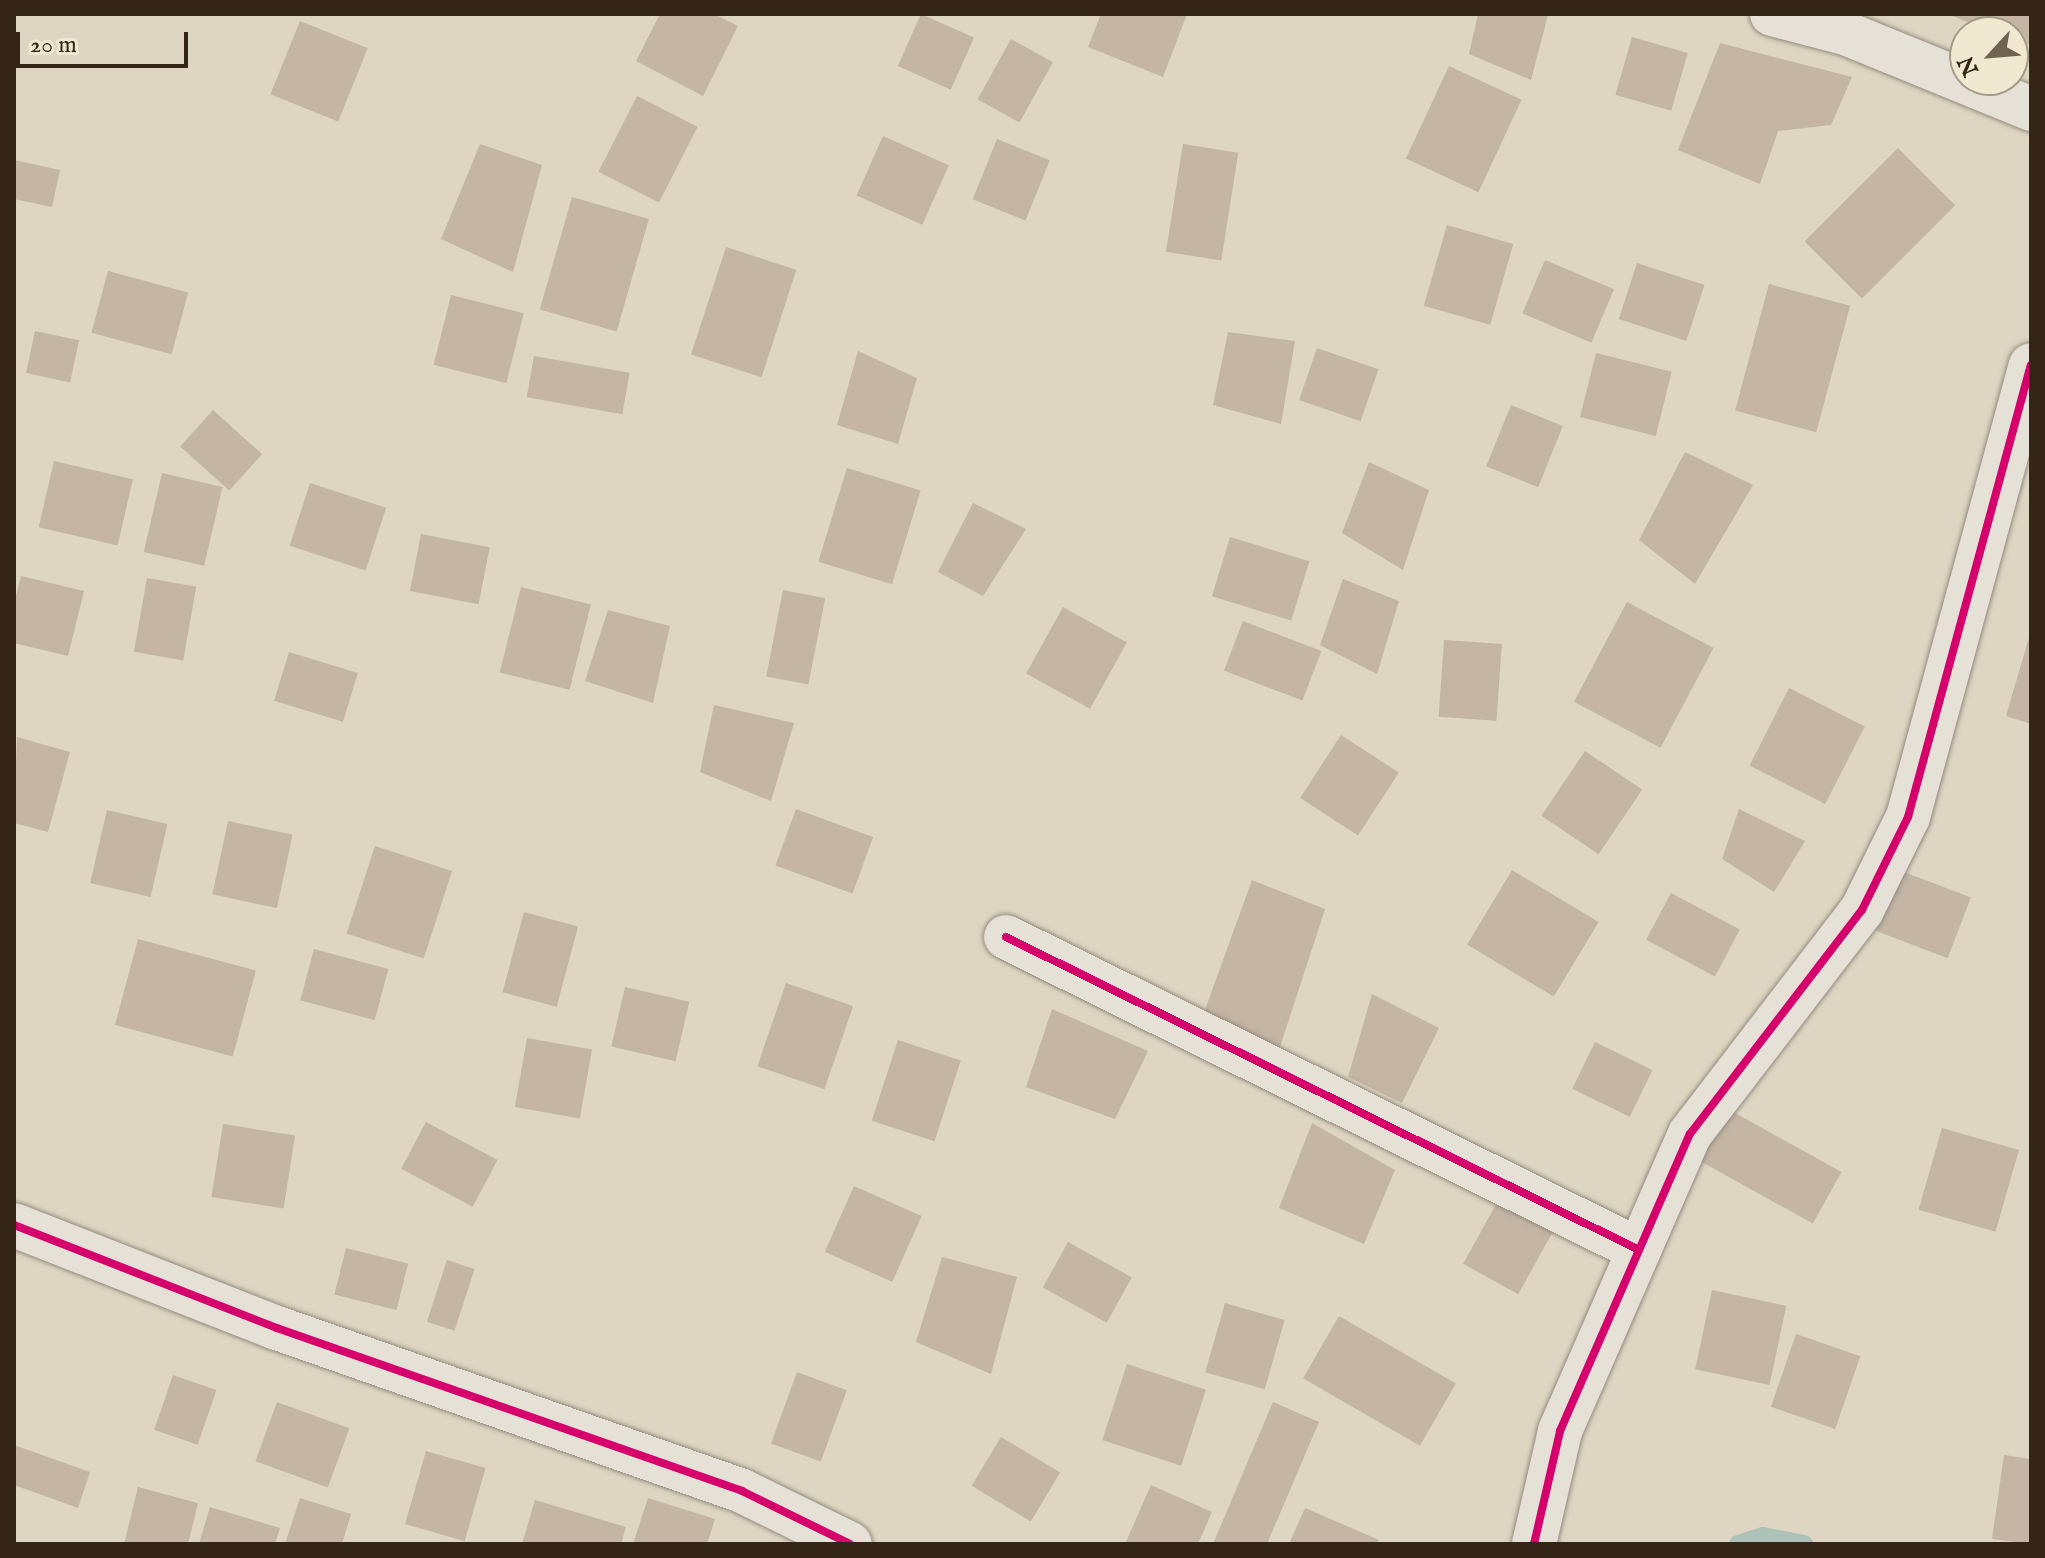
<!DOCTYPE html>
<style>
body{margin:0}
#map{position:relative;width:2045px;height:1558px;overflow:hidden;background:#ded6c2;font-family:"IM FELL English",serif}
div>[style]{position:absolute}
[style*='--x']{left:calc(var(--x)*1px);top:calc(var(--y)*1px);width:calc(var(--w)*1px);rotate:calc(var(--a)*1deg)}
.stream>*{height:18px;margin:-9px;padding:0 9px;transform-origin:9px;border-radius:9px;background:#adc2b8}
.building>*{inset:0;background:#c4b5a4;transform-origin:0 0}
.roads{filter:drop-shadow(0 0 2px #938c7f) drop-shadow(0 0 2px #938c7f)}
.minor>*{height:44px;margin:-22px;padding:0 22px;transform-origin:22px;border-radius:22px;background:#e5e1d7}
.cycleway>*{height:8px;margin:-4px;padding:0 4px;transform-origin:4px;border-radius:4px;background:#d6006c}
span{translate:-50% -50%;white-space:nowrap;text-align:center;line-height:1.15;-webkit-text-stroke:6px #f1e8d0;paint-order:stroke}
.frame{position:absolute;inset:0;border:16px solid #342516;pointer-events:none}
.north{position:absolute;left:1949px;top:16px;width:80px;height:80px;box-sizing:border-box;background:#f1e8d0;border:2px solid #a59a86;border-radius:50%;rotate:244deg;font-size:22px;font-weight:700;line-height:32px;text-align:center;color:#342516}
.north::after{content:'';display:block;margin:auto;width:28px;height:36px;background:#706352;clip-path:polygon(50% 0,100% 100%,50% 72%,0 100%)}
.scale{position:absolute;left:16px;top:32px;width:172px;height:36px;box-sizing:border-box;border:4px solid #342516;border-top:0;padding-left:10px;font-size:24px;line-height:28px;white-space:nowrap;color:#342516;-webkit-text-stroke:6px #f1e8d0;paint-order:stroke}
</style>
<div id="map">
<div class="stream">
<div style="--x:1738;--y:1544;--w:26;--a:-18"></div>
<div style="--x:1763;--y:1536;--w:42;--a:11"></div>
</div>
<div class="building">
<div style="clip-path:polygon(660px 14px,714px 14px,738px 26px,703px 96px,636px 61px)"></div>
<div style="left:921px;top:14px;width:58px;height:57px;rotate:24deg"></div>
<div style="clip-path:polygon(1101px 14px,1187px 14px,1163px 77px,1088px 47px)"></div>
<div style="clip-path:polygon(1478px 14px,1548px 15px,1531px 80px,1469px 54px)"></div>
<div style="clip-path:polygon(1948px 14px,2031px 14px,2031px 45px,2013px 39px,2013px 32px,1991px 32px)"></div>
<div style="left:300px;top:21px;width:73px;height:79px;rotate:22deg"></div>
<div style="left:1632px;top:37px;width:58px;height:60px;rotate:16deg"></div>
<div style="left:1011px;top:39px;width:48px;height:69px;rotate:29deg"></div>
<div style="clip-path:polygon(1720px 43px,1852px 77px,1831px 125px,1778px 131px,1760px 184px,1678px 150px)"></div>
<div style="left:1449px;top:66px;width:80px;height:102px;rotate:25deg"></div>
<div style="left:637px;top:96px;width:68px;height:85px;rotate:27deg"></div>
<div style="left:883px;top:136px;width:72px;height:65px;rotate:24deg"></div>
<div style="left:997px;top:139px;width:57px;height:65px;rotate:22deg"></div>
<div style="clip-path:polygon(480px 144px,542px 165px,513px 272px,441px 239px)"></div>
<div style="left:1183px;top:144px;width:56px;height:109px;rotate:9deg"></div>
<div style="left:1898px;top:148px;width:81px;height:132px;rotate:45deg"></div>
<div style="clip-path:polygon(14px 160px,60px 170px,52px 207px,14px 199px)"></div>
<div style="left:572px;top:197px;width:80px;height:117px;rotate:16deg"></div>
<div style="left:1447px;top:225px;width:69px;height:84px;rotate:16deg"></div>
<div style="left:726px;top:247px;width:74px;height:113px;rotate:18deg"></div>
<div style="left:1545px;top:260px;width:75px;height:58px;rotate:23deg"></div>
<div style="left:1637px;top:263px;width:71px;height:59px;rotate:18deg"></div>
<div style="left:108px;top:271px;width:83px;height:64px;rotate:15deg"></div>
<div style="left:1769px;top:284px;width:84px;height:131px;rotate:15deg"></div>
<div style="left:451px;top:295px;width:75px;height:72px;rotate:14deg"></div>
<div style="left:35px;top:331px;width:45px;height:43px;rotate:12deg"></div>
<div style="clip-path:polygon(1228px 332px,1295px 341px,1281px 424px,1213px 405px)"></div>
<div style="left:1317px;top:348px;width:65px;height:55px;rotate:19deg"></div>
<div style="clip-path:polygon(858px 351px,917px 378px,898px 444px,837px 425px)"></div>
<div style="left:1596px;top:353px;width:78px;height:66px;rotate:14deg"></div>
<div style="left:534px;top:356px;width:97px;height:42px;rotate:10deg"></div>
<div style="left:1511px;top:405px;width:56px;height:66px;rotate:22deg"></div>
<div style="left:213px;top:410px;width:66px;height:49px;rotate:42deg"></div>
<div style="clip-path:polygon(1685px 452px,1753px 485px,1695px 584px,1639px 540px)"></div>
<div style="left:54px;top:461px;width:81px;height:68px;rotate:13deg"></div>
<div style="clip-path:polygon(1369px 462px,1429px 490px,1403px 570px,1342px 533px)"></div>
<div style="left:847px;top:468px;width:77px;height:98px;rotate:17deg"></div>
<div style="left:162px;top:473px;width:62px;height:81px;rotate:13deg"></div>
<div style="left:310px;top:483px;width:80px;height:66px;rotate:18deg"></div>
<div style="clip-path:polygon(973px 503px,1026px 529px,983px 596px,938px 572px)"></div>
<div style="left:421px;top:534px;width:70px;height:58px;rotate:11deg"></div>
<div style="left:1230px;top:537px;width:83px;height:62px;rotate:17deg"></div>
<div style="clip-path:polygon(21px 576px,84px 591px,68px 656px,14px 643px,14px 604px)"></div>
<div style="left:147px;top:578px;width:50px;height:75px;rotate:10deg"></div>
<div style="clip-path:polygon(1343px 579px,1399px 601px,1377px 674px,1320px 645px)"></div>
<div style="left:521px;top:587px;width:72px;height:88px;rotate:14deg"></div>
<div style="left:783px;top:590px;width:43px;height:88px;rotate:11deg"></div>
<div style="left:1627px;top:602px;width:98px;height:113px;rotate:28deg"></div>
<div style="left:1063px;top:607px;width:73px;height:76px;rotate:29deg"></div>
<div style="clip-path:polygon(608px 610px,670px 626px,653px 703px,585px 681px)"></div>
<div style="left:1243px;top:621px;width:84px;height:53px;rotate:21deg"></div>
<div style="clip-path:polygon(2030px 634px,2031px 635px,2031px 724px,2006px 716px)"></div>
<div style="left:1444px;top:640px;width:58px;height:77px;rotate:4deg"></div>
<div style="left:289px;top:652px;width:72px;height:51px;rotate:17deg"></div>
<div style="left:1789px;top:688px;width:85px;height:87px;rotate:27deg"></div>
<div style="clip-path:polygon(714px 705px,794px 723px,771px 801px,700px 772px)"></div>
<div style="left:1341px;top:735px;width:69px;height:75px;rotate:33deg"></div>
<div style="clip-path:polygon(17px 737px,70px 752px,48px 832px,14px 823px)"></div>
<div style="left:1585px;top:751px;width:69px;height:78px;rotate:34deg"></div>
<div style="left:796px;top:809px;width:82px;height:60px;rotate:20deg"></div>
<div style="clip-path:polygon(1739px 809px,1805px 841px,1774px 892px,1722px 859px)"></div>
<div style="left:107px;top:810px;width:62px;height:75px;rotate:13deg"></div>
<div style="left:228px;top:821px;width:66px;height:75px;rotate:12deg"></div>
<div style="left:375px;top:846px;width:81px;height:92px;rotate:18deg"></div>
<div style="left:1512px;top:870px;width:101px;height:87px;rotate:31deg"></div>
<div style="left:1899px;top:870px;width:77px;height:65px;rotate:21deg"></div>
<div style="clip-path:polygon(1252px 880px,1325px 909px,1278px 1053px,1205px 1010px)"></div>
<div style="left:1671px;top:893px;width:78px;height:53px;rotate:28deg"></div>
<div style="left:524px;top:912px;width:56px;height:83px;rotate:15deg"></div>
<div style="left:138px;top:939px;width:122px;height:89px;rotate:15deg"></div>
<div style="left:314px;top:949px;width:77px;height:53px;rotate:15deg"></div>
<div style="left:786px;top:983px;width:71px;height:88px;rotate:19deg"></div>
<div style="left:625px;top:987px;width:66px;height:61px;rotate:13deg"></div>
<div style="clip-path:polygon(1372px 994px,1439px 1028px,1402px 1103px,1348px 1077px)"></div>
<div style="clip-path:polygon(1052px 1009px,1148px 1051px,1115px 1119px,1026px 1087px)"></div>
<div style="left:527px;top:1038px;width:66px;height:70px;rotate:10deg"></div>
<div style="left:898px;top:1040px;width:66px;height:85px;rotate:18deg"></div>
<div style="left:1595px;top:1042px;width:64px;height:52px;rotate:26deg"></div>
<div style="left:1726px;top:1108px;width:132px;height:59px;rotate:29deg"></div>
<div style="left:426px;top:1122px;width:81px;height:53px;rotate:28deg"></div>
<div style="clip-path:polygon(1312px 1123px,1395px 1170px,1364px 1244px,1279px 1208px)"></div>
<div style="left:223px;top:1124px;width:73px;height:74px;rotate:9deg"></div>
<div style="left:1942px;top:1128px;width:80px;height:85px;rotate:16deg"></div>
<div style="left:854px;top:1186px;width:74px;height:72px;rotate:24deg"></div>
<div style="left:1499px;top:1199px;width:63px;height:74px;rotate:29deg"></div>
<div style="left:1068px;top:1242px;width:73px;height:52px;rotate:29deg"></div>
<div style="left:346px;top:1248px;width:64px;height:48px;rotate:14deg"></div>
<div style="clip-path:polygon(942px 1257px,1017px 1277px,991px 1374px,916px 1342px)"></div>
<div style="left:447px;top:1260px;width:29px;height:65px;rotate:18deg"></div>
<div style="left:1712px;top:1290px;width:76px;height:81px;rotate:12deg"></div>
<div style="left:1225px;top:1303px;width:62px;height:72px;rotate:16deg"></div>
<div style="left:1339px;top:1316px;width:135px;height:72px;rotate:30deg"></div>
<div style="left:1796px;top:1334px;width:68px;height:77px;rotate:19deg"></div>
<div style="left:1127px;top:1364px;width:83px;height:80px;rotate:18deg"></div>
<div style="left:797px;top:1372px;width:53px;height:76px;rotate:20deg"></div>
<div style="left:173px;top:1375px;width:46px;height:58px;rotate:19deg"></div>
<div style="left:277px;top:1402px;width:77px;height:63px;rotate:20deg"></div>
<div style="clip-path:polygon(1273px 1402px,1319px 1422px,1267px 1544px,1213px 1544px)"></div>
<div style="left:1001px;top:1437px;width:69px;height:57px;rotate:31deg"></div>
<div style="clip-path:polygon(14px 1445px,90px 1472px,78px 1508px,14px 1485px)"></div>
<div style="left:426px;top:1451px;width:62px;height:76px;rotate:16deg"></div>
<div style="clip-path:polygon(2004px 1455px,2031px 1459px,2031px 1544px,1992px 1539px)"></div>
<div style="clip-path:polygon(1151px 1485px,1212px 1512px,1198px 1544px,1125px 1544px)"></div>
<div style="clip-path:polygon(138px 1487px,198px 1503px,188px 1544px,124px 1544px)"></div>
<div style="clip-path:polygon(300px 1498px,351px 1514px,342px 1544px,285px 1544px)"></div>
<div style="clip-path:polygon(648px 1498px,715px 1519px,707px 1544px,633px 1544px)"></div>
<div style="clip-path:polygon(535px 1500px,626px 1527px,621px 1544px,522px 1544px)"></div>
<div style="clip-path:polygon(210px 1507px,280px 1528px,275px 1544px,199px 1544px)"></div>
<div style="clip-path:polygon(1305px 1508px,1379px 1540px,1377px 1544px,1289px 1544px)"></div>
</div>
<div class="roads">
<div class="minor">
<div style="--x:1772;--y:14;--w:75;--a:14.6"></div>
<div style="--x:1845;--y:33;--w:201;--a:22.2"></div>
<div style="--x:1006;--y:937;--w:706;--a:26.31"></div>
<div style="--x:14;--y:1225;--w:282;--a:21.4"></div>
<div style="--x:277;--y:1328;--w:493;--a:19.3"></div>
<div style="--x:742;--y:1491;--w:120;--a:26.1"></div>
<div style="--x:1534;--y:1544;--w:116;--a:-77"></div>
<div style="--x:1560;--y:1431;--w:324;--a:-66.4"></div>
<div style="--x:1690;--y:1134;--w:282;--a:-52.5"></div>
<div style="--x:1862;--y:910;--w:104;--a:-63.7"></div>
<div style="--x:1908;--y:817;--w:468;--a:-74.8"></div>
</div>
</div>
<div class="cycleway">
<div style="--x:1006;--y:937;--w:706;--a:26.31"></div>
<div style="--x:14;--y:1225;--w:282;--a:21.4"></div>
<div style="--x:277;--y:1328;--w:493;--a:19.3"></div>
<div style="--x:742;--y:1491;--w:120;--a:26.1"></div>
<div style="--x:1534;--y:1544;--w:116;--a:-77"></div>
<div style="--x:1560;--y:1431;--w:324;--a:-66.4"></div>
<div style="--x:1690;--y:1134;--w:282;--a:-52.5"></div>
<div style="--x:1862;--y:910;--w:104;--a:-63.7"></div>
<div style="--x:1908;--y:817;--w:468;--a:-74.8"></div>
</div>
<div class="frame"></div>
<div class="north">N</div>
<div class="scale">20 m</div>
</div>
